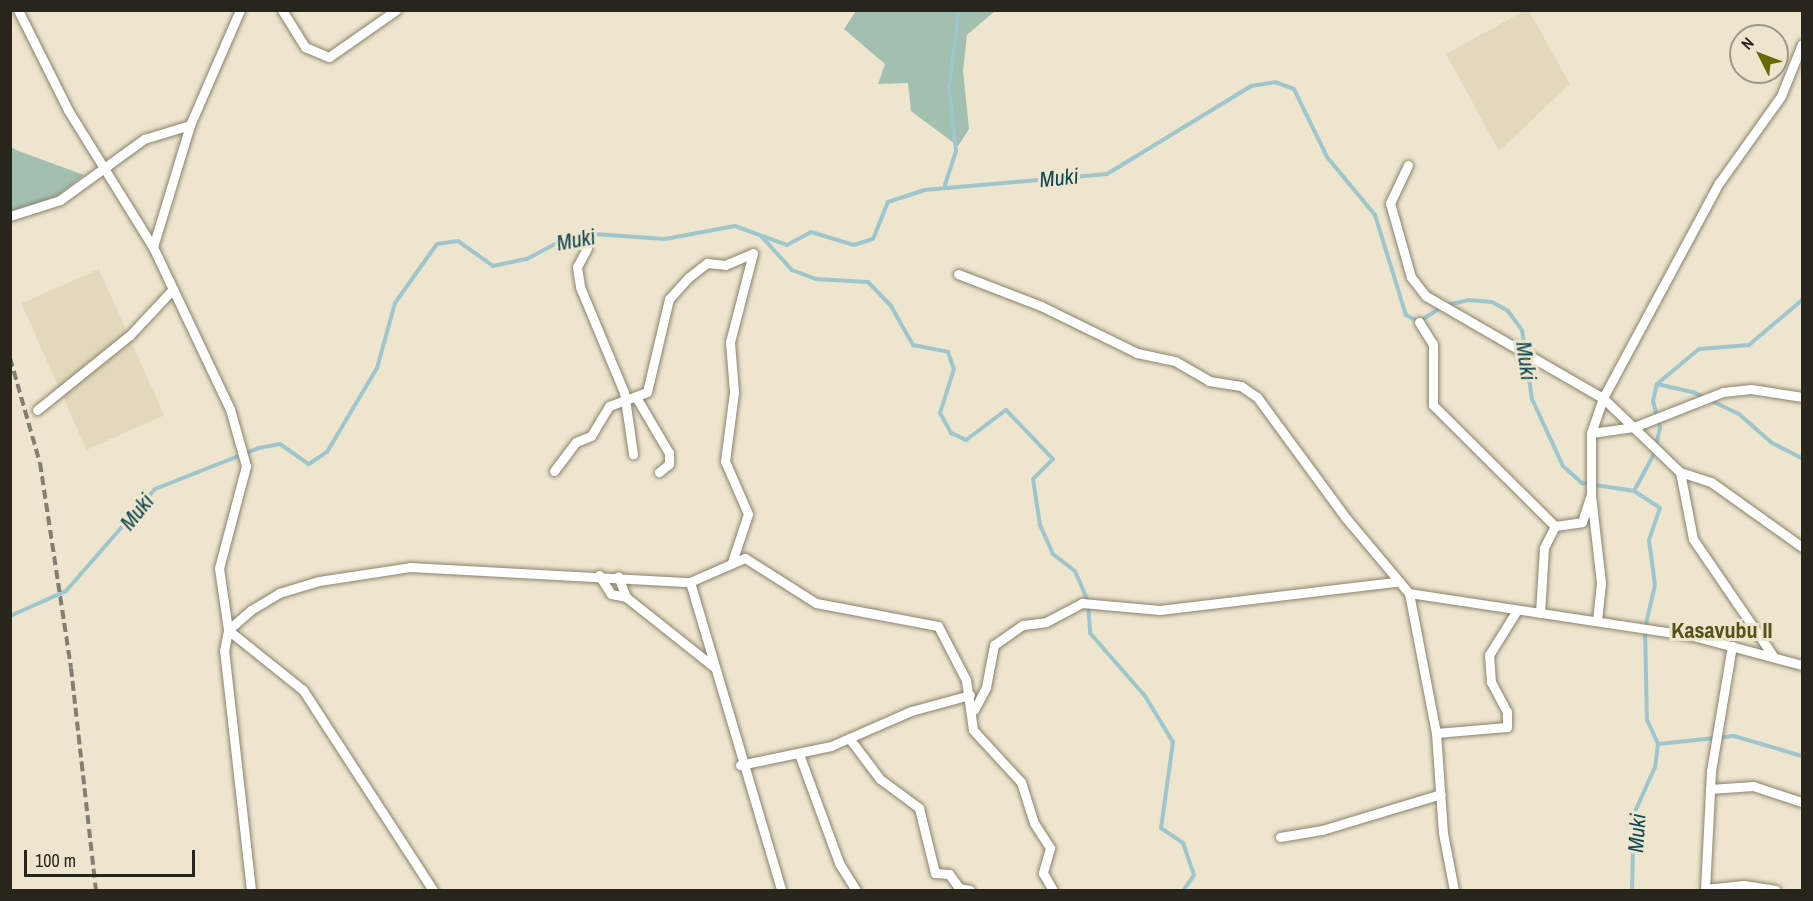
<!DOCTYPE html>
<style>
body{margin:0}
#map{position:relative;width:1813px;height:901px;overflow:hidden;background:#ede5ce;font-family:"Archivo Narrow",sans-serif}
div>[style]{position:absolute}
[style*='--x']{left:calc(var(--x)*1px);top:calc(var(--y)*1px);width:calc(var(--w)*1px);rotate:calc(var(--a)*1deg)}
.built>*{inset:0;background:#e3d8bb;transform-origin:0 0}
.green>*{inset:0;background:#a2bfb0}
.stream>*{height:4px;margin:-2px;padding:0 2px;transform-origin:2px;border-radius:2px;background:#9fc6cd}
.roads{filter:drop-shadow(0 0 2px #8a826d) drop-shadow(0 0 2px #8a826d)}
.street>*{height:9px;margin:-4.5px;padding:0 4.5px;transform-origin:4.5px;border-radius:4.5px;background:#fff}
.rail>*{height:4px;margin-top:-2px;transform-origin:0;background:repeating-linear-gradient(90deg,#837e6f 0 9px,transparent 0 13.5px)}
span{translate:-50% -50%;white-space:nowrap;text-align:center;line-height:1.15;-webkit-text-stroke:6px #ede5ce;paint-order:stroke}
.water-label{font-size:22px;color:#0e4951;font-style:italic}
.neighbourhood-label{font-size:22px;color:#545317;font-weight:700}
.frame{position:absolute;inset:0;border:12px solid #28251d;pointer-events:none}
.north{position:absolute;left:1729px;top:24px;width:60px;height:60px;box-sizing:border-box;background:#ede5ce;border:2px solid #9e9887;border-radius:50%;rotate:312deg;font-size:16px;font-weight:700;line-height:24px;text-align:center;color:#28251d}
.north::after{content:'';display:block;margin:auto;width:21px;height:27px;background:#696801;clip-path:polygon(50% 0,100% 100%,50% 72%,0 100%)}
.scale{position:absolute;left:24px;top:850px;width:171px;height:27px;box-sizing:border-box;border:3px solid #28251d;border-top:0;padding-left:8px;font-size:18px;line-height:21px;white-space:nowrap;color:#28251d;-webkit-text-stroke:4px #ede5ce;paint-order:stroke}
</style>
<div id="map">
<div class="built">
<div style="clip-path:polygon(1524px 11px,1529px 11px,1570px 84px,1499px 151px,1446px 54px)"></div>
<div style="left:99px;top:269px;width:160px;height:85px;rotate:66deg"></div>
</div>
<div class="green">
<div style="clip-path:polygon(856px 11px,995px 11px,967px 35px,963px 71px,969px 129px,958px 146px,911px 111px,908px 83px,878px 84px,885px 64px,844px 29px)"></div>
<div style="clip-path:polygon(10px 146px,16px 150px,84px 175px,51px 201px,11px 213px)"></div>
</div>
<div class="stream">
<div style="--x:944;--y:188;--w:39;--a:-72"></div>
<div style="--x:956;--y:151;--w:64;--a:-96.2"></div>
<div style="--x:949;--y:87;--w:78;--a:-82.6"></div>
<div style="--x:762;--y:237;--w:45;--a:47.7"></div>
<div style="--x:792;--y:270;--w:25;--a:21"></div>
<div style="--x:815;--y:279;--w:53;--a:3.2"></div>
<div style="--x:868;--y:282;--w:33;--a:46"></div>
<div style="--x:891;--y:306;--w:45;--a:60.6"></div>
<div style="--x:913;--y:345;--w:36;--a:11"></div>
<div style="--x:948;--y:352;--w:18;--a:71"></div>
<div style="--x:954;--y:369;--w:46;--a:107.7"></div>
<div style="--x:940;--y:413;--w:23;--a:61"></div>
<div style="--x:951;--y:433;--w:17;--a:25"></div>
<div style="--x:966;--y:440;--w:50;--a:-36.9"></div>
<div style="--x:1006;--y:410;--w:68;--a:46.2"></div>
<div style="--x:1053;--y:459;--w:28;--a:135"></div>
<div style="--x:1033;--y:479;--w:47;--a:81.3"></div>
<div style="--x:1040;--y:525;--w:32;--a:66"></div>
<div style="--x:1053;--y:554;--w:28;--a:38"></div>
<div style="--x:1075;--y:571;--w:34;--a:67"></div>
<div style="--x:1088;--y:602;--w:31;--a:86"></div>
<div style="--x:1090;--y:633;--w:84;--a:48.9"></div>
<div style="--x:1145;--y:696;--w:54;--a:58.7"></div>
<div style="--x:1173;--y:742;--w:87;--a:97.9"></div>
<div style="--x:1161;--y:828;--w:27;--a:34"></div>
<div style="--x:1183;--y:843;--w:34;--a:71"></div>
<div style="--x:1194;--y:875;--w:18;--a:124"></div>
<div style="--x:1657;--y:384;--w:37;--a:13"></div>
<div style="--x:1693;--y:392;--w:51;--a:25.6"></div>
<div style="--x:1739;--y:414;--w:44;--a:41.3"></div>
<div style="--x:1772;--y:443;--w:34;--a:27"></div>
<div style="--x:1634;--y:491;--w:42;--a:-61.6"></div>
<div style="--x:1654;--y:454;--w:28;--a:-77"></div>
<div style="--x:1660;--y:427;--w:27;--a:-105"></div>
<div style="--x:1653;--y:401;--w:17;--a:-77"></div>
<div style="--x:1657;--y:384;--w:55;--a:-39.8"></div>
<div style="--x:1699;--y:349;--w:50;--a:-4.6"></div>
<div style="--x:1749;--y:345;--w:70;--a:-40.3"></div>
<div style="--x:10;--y:616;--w:61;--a:-24.1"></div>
<div style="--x:66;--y:591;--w:135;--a:-48.9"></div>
<div style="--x:155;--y:489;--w:112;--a:-21.5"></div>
<div style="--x:259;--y:448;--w:21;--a:-11"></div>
<div style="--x:280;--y:444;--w:35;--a:35"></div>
<div style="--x:309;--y:464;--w:22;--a:-34"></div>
<div style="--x:327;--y:452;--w:98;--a:-59.2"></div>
<div style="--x:377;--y:368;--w:67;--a:-74.5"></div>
<div style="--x:395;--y:303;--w:72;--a:-54.6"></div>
<div style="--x:437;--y:244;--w:21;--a:-8"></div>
<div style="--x:458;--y:241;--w:43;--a:35.5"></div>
<div style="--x:493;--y:266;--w:35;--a:-12"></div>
<div style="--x:527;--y:259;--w:47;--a:-28.2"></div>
<div style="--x:568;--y:237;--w:26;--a:-7"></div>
<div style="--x:594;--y:234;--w:71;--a:4"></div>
<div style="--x:665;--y:239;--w:71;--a:-10.5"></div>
<div style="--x:735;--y:226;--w:55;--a:20.1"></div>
<div style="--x:787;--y:245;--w:27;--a:-28"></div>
<div style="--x:811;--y:232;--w:45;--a:16.8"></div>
<div style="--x:854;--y:245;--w:20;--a:-18"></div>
<div style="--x:873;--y:239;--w:40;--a:-68"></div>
<div style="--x:888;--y:202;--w:38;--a:-18"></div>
<div style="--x:924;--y:190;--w:184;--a:-5"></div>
<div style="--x:1107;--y:174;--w:169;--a:-31.4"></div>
<div style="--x:1251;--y:86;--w:24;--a:-9"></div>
<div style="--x:1275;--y:82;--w:20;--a:20"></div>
<div style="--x:1294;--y:89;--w:76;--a:64.1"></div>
<div style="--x:1327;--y:157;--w:75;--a:50.4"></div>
<div style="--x:1375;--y:215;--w:105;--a:72.8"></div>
<div style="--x:1406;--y:315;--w:15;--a:28"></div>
<div style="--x:1419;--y:322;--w:29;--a:-34"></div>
<div style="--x:1443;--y:306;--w:26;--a:-13"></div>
<div style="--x:1468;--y:300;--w:24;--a:5"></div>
<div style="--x:1492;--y:302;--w:18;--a:29"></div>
<div style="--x:1508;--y:311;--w:24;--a:54"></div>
<div style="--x:1522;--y:330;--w:70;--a:81.8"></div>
<div style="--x:1532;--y:399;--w:74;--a:65.2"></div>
<div style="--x:1563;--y:466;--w:25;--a:42"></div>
<div style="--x:1582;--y:483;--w:53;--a:8.7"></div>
<div style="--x:1634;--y:491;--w:31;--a:33"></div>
<div style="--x:1660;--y:508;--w:34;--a:109"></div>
<div style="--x:1649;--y:540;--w:45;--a:82.4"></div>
<div style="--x:1655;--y:585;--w:44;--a:103.1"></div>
<div style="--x:1645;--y:628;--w:92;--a:88.8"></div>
<div style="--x:1647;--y:720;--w:26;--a:65"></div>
<div style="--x:1658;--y:744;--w:23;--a:97"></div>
<div style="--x:1655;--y:767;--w:51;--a:114.1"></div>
<div style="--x:1634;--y:814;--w:76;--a:91.5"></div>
<div style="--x:1658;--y:744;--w:76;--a:-6"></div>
<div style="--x:1734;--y:736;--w:71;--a:16.4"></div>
</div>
<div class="roads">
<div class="street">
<div style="--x:18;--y:10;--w:112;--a:63.4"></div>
<div style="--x:68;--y:110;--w:161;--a:58.2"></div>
<div style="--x:153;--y:247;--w:179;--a:64.6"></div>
<div style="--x:230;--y:409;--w:59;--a:74.3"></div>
<div style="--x:246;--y:466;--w:106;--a:104.8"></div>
<div style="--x:219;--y:568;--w:63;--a:81.7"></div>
<div style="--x:228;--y:630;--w:96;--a:38.7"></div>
<div style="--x:303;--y:690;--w:239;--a:57"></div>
<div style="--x:282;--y:10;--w:44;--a:58.1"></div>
<div style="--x:305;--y:47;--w:26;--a:23"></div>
<div style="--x:329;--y:57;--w:82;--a:-35"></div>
<div style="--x:1408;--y:165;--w:42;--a:115.3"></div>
<div style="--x:1390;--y:203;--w:77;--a:74.2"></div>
<div style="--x:1411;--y:277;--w:24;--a:52"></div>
<div style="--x:1426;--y:296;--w:204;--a:30"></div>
<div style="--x:1603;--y:398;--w:107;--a:43.9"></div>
<div style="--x:1680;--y:472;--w:33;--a:18"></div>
<div style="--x:1711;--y:482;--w:112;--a:35.5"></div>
<div style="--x:10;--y:216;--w:52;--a:-17.7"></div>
<div style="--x:60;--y:200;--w:104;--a:-36"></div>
<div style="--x:144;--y:139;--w:48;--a:-16.9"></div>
<div style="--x:153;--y:247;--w:127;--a:-73.1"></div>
<div style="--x:190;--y:125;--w:125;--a:-66.5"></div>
<div style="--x:587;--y:248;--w:21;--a:118"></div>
<div style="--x:577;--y:267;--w:20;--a:81"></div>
<div style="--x:580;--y:287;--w:114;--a:67.3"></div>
<div style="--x:624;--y:392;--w:63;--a:81.7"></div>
<div style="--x:958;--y:274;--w:89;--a:21.1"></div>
<div style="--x:1041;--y:306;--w:107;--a:26.1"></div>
<div style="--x:1137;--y:353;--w:39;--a:12"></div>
<div style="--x:1175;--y:361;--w:39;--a:30"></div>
<div style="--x:1209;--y:381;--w:32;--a:9"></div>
<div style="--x:1241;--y:386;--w:19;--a:35"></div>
<div style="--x:1257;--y:397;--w:150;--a:53.7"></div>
<div style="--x:1346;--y:518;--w:98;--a:50"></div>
<div style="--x:1409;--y:593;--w:287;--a:8.6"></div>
<div style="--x:1693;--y:636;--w:113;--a:14.9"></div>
<div style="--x:1419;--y:322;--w:26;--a:58"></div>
<div style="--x:1433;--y:344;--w:61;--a:90"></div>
<div style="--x:1433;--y:405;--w:172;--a:44.8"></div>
<div style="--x:1555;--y:526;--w:25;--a:117"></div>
<div style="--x:1544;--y:548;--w:65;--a:93.5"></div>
<div style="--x:636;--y:397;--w:65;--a:59.5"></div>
<div style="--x:669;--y:453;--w:11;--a:90"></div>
<div style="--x:669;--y:464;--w:13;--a:141"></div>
<div style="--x:37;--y:410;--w:119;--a:-38.9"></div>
<div style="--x:130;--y:335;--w:63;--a:-46.9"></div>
<div style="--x:1591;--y:433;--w:43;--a:-7.9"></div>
<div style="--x:1634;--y:427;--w:96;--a:-21.5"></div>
<div style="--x:1723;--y:392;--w:28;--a:-6"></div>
<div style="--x:1751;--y:389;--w:52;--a:8.9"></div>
<div style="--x:554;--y:471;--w:36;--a:-53"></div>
<div style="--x:576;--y:442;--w:16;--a:-22"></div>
<div style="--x:591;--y:436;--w:35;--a:-59"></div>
<div style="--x:609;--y:406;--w:40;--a:-20.2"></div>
<div style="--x:647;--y:392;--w:96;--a:-76.7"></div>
<div style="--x:669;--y:299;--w:30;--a:-48"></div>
<div style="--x:689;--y:277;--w:23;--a:-38"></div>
<div style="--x:707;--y:263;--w:18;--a:6"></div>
<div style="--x:725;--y:265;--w:30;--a:-23"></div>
<div style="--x:753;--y:253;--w:92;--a:104.5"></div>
<div style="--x:730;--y:342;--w:50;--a:85.4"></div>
<div style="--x:734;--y:392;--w:70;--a:97.4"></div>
<div style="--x:725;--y:461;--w:58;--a:66.5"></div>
<div style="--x:748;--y:514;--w:51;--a:108.4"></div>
<div style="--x:1680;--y:472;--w:68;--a:79"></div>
<div style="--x:1693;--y:539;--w:142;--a:55.6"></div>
<div style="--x:1591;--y:495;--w:89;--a:83.5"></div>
<div style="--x:1601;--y:583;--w:37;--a:96"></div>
<div style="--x:1555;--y:526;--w:27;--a:-8"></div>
<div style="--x:1582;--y:522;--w:28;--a:-72"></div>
<div style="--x:1591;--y:495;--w:62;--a:-90"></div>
<div style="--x:1591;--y:433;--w:37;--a:-71"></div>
<div style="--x:1603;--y:398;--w:244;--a:-61.7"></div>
<div style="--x:1719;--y:183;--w:107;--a:-54.5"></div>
<div style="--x:1781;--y:96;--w:56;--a:-68"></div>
<div style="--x:599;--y:575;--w:22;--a:58"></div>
<div style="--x:611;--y:594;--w:15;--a:11"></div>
<div style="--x:626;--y:597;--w:22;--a:-111"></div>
<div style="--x:690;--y:582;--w:321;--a:73.5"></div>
<div style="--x:1409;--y:593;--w:143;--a:79.1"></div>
<div style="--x:1436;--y:733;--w:100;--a:86"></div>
<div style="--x:1443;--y:833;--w:58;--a:79.1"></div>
<div style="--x:626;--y:597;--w:112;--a:38.5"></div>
<div style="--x:974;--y:710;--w:26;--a:-62"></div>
<div style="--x:986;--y:687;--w:43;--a:-79.2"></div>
<div style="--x:994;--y:645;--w:35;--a:-35"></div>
<div style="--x:1023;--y:625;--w:23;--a:-7"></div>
<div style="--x:1046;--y:622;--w:41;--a:-27.8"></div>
<div style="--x:1082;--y:603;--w:78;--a:5.1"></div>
<div style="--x:1160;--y:610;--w:238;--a:-6.8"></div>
<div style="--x:1436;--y:733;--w:71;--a:-4.8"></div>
<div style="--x:1507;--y:727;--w:15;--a:-90"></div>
<div style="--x:1507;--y:712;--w:34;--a:-118"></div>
<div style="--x:1491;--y:682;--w:27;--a:-94"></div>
<div style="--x:1489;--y:655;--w:53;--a:-58.1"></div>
<div style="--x:849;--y:738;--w:51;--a:52.9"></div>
<div style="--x:880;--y:779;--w:49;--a:36.6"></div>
<div style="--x:919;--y:808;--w:67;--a:76.2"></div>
<div style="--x:935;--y:873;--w:14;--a:4"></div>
<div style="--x:949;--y:874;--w:17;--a:54"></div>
<div style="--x:959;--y:888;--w:11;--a:10"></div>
<div style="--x:799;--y:754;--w:116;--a:69.8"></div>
<div style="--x:839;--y:863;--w:32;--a:58"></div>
<div style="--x:740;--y:765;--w:93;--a:-11.8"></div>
<div style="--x:831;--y:746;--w:87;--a:-23.6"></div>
<div style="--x:911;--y:711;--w:61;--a:-15.2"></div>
<div style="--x:1710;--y:789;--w:43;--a:-4"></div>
<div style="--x:1753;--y:786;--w:52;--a:18.1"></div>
<div style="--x:1280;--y:837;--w:43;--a:-9.5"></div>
<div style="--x:1322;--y:830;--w:124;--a:-16.8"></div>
<div style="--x:1705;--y:889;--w:39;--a:-6"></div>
<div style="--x:1744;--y:885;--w:32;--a:9"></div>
<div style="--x:251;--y:890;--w:241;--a:-96.4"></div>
<div style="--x:224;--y:651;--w:21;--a:-79"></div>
<div style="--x:228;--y:630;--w:30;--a:-41"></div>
<div style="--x:251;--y:610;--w:33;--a:-31"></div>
<div style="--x:279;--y:593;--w:42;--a:-16.7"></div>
<div style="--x:319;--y:581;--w:92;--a:-8.7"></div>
<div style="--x:410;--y:567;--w:280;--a:3.1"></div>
<div style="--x:690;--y:582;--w:60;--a:-23.6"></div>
<div style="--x:745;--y:558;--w:84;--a:32.4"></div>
<div style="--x:816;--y:603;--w:124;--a:10.7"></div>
<div style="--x:938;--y:626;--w:61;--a:62.6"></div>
<div style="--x:966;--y:680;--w:50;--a:82"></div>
<div style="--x:973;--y:730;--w:71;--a:47.3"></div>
<div style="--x:1021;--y:782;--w:43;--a:72.4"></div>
<div style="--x:1034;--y:823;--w:30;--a:57"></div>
<div style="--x:1050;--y:848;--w:26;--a:106"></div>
<div style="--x:1043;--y:873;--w:20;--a:60"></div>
<div style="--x:1705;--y:890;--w:119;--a:-87.1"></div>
<div style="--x:1711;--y:771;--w:127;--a:-80.5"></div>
</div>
</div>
<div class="rail">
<div style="--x:10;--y:358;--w:109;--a:74.1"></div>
<div style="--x:40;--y:463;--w:207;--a:81.4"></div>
<div style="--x:71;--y:668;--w:223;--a:83.6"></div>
</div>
<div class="water-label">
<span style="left:1059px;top:178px;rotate:-6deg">Muki</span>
<span style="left:576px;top:240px;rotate:-10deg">Muki</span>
<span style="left:1526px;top:361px;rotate:82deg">Muki</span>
<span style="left:137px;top:512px;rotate:-51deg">Muki</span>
<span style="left:1637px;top:833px;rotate:-86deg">Muki</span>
</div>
<div class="neighbourhood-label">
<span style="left:1722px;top:631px">Kasavubu II</span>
</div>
<div class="frame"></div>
<div class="north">N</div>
<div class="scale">100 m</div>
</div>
